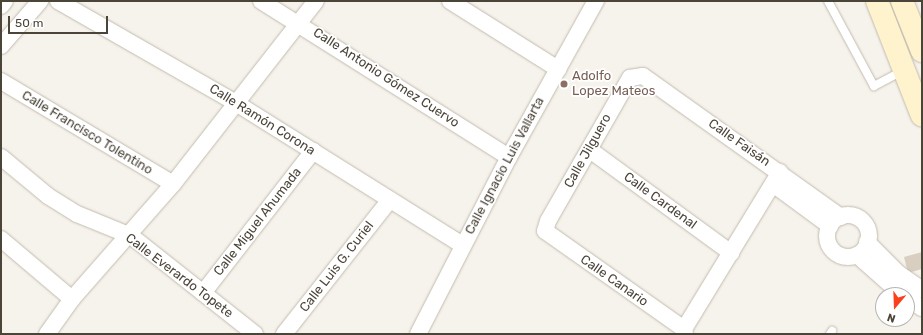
<!DOCTYPE html>
<meta charset="utf-8">
<style>
body{margin:0}
#map{position:relative;width:923px;height:335px;overflow:hidden;background:#f6f3ec;font-family:Rubik,sans-serif}
div>[style]{position:absolute}
[style*='--x']{left:calc(var(--x)*1px);top:calc(var(--y)*1px);width:calc(var(--w)*1px);rotate:calc(var(--a)*1deg)}
.building>*{inset:0;background:#d8cfc1}
.roads{filter:drop-shadow(0 0 1px #c2bbae) drop-shadow(0 0 1px #c2bbae)}
.service>*{height:8px;margin:-4px;padding:0 4px;transform-origin:4px;border-radius:4px;background:#fff}
.minor>*{height:16px;margin:-8px;padding:0 8px;transform-origin:8px;border-radius:8px;background:#fff}
.minor>.ring{margin:-8px;padding:0;box-sizing:content-box;background:none;border:16px solid #fff;border-radius:50%}
.secondary>*{height:22px;margin:-11px;padding:0 11px;transform-origin:11px;border-radius:11px;background:#fff3cd}
.dots>*{width:11px;height:11px;translate:-50% -50%;box-sizing:border-box;border:2px solid #fff;border-radius:50%}
span{translate:-50% -50%;white-space:nowrap;text-align:center;line-height:1.15;-webkit-text-stroke:3.5px #fff;paint-order:stroke}
.education-label{font-size:13px;color:#785e54}
.left{translate:0 -50%;text-align:left}
.street-label{font-size:13px;color:#4b4439}
.frame{position:absolute;inset:0;border:2px solid #4b4439;pointer-events:none}
.north{position:absolute;left:875px;top:287px;width:40px;height:40px;box-sizing:border-box;background:#fff;border:1px solid #b7b4b0;border-radius:50%;rotate:199deg;font-size:11px;font-weight:700;line-height:16px;text-align:center;color:#4b4439}
.north::after{content:'';display:block;margin:auto;width:14px;height:18px;background:#fc3f1d;clip-path:polygon(50% 0,100% 100%,50% 72%,0 100%)}
.scale{position:absolute;left:8px;top:16px;width:100px;height:18px;box-sizing:border-box;border:2px solid #4b4439;border-top:0;padding-left:5px;font-size:12px;line-height:14px;white-space:nowrap;color:#4b4439;-webkit-text-stroke:3px #fff;paint-order:stroke}
</style>
<div id="map">
<div class="building">
<div style="clip-path:polygon(922px 252px,922px 269px,908px 273px,904px 257px)"></div>
</div>
<div class="roads">
<div class="service">
<div style="--x:828;--y:1;--w:97;--a:61.6"></div>
<div style="--x:874;--y:86;--w:32;--a:-28"></div>
<div style="--x:830;--y:334;--w:4;--a:-56"></div>
</div>
<div class="minor">
<div style="--x:58;--y:1;--w:205;--a:29.8"></div>
<div style="--x:236;--y:103;--w:267;--a:32.1"></div>
<div style="--x:261;--y:1;--w:293;--a:32.2"></div>
<div style="--x:450;--y:1;--w:128;--a:32.2"></div>
<div style="--x:1;--y:6;--w:6;--a:-51"></div>
<div style="--x:1;--y:46;--w:60;--a:-49.1"></div>
<div style="--x:1;--y:81;--w:200;--a:30.9"></div>
<div style="--x:590;--y:150;--w:175;--a:36.1"></div>
<div style="--x:1;--y:157;--w:61;--a:39.7"></div>
<div style="--x:48;--y:196;--w:34;--a:32"></div>
<div style="--x:77;--y:214;--w:58;--a:22.2"></div>
<div style="--x:131;--y:236;--w:158;--a:38.3"></div>
<div style="--x:773;--y:184;--w:71;--a:36.4"></div>
<div class="ring" style="left:827px;top:215px;width:26px;height:26px"></div>
<div style="--x:1;--y:239;--w:93;--a:40.2"></div>
<div style="--x:867;--y:242;--w:44;--a:45"></div>
<div style="--x:898;--y:273;--w:29;--a:35"></div>
<div style="--x:857;--y:255;--w:60;--a:41.6"></div>
<div style="--x:203;--y:293;--w:180;--a:-52.2"></div>
<div style="--x:907;--y:298;--w:18;--a:34"></div>
<div style="--x:684;--y:329;--w:170;--a:-144.8"></div>
<div style="--x:545;--y:231;--w:10;--a:-73"></div>
<div style="--x:548;--y:221;--w:165;--a:-60.2"></div>
<div style="--x:630;--y:78;--w:13;--a:-9"></div>
<div style="--x:643;--y:76;--w:243;--a:35.5"></div>
<div style="--x:47;--y:334;--w:43;--a:-54.5"></div>
<div style="--x:72;--y:299;--w:153;--a:-48.7"></div>
<div style="--x:173;--y:184;--w:232;--a:-52"></div>
<div style="--x:284;--y:334;--w:171;--a:-51.7"></div>
<div style="--x:418;--y:334;--w:199;--a:-62.8"></div>
<div style="--x:509;--y:157;--w:179;--a:-60.9"></div>
<div style="--x:685;--y:334;--w:5;--a:-101"></div>
<div style="--x:684;--y:329;--w:184;--a:-58.6"></div>
</div>
<div class="secondary">
<div style="--x:877;--y:1;--w:123;--a:68.6"></div>
<div style="--x:902;--y:1;--w:54;--a:68.2"></div>
</div>
</div>
<div class="dots">
<div style="left:564px;top:84px;background:#8d6e63"></div>
</div>
<div class="education-label">
<span class="left" style="left:572px;top:84px">Adolfo<br>Lopez Mateos</span>
</div>
<div class="street-label">
<span style="left:386px;top:78px;rotate:33deg">Calle Antonio Gómez Cuervo</span>
<span style="left:262px;top:120px;rotate:32deg">Calle Ramón Corona</span>
<span style="left:87px;top:133px;rotate:31deg">Calle Francisco Tolentino</span>
<span style="left:739px;top:143px;rotate:35deg">Calle Faisán</span>
<span style="left:588px;top:151px;rotate:-61deg">Calle Jilguero</span>
<span style="left:505px;top:166px;rotate:-62deg">Calle Ignacio Luis Vallarta</span>
<span style="left:660px;top:201px;rotate:36deg">Calle Cardenal</span>
<span style="left:258px;top:222px;rotate:-52deg">Calle Miguel Ahumada</span>
<span style="left:337px;top:267px;rotate:-52deg">Calle Luis G. Curiel</span>
<span style="left:179px;top:276px;rotate:37deg">Calle Everardo Topete</span>
<span style="left:614px;top:281px;rotate:35deg">Calle Canario</span>
</div>
<div class="frame"></div>
<div class="north">N</div>
<div class="scale">50 m</div>
</div>
